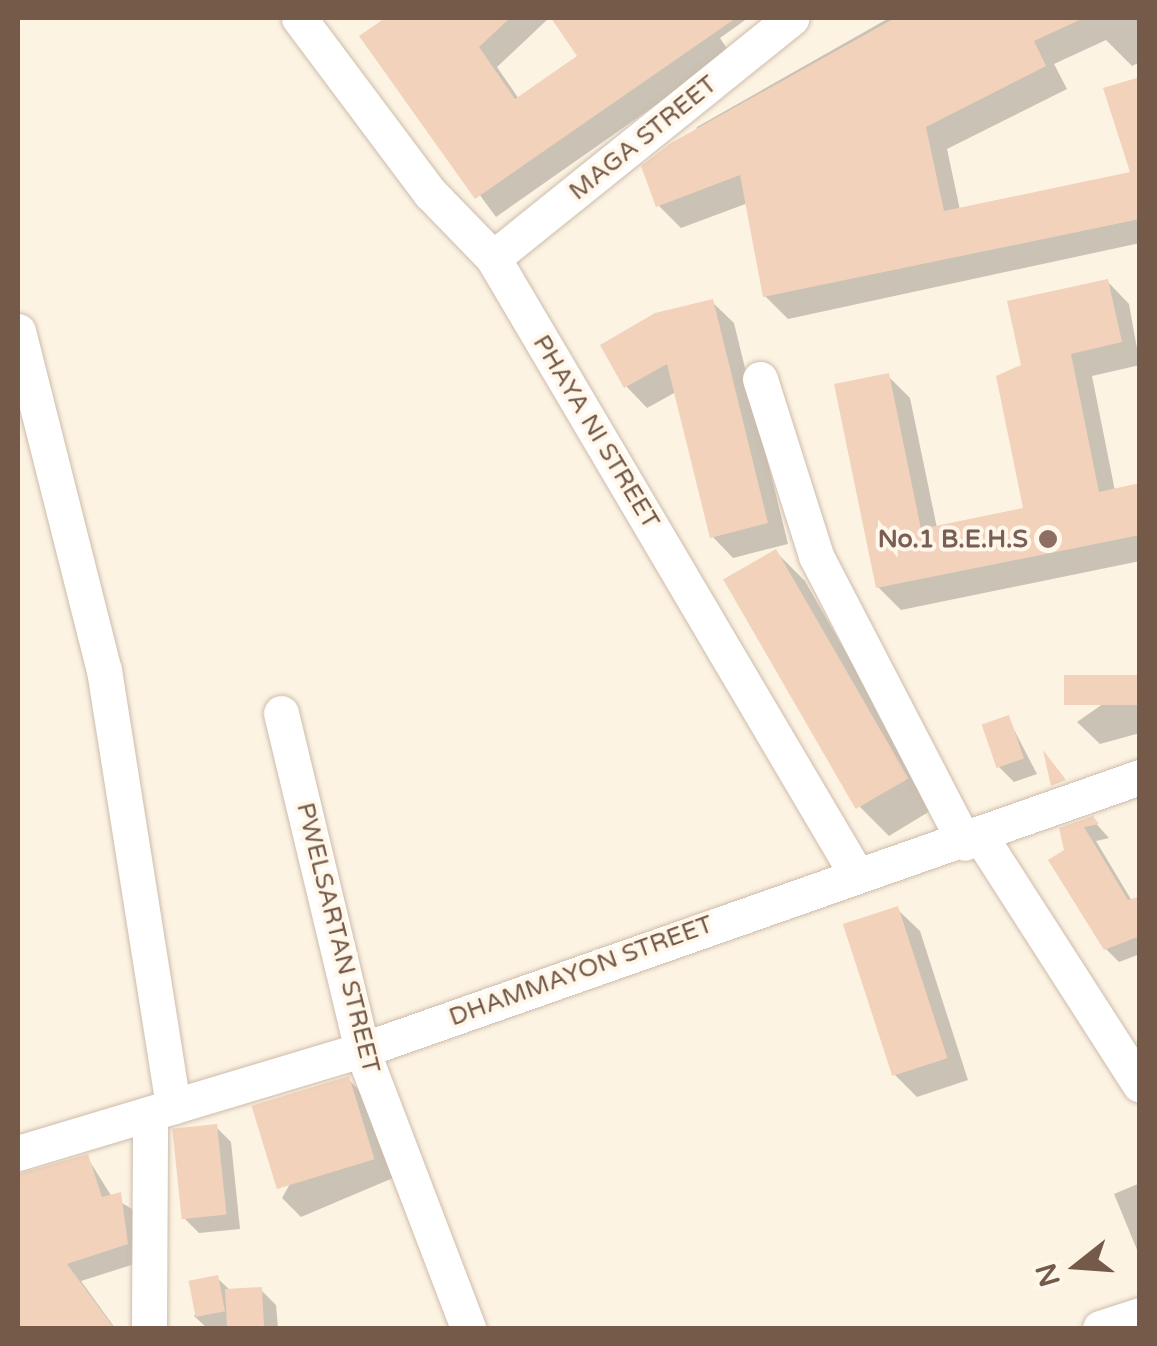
<!DOCTYPE html>
<style>
body{margin:0}
#map{position:relative;width:1157px;height:1346px;overflow:hidden;background:#fcf3e3;font-family:"Varela Round",sans-serif}
div>[style]{position:absolute}
[style*='--x']{left:calc(var(--x)*1px);top:calc(var(--y)*1px);width:calc(var(--w)*1px);rotate:calc(var(--a)*1deg)}
.shadow>*{inset:0;background:#0003}
.building>*{inset:0;background:#f2d2bb;transform-origin:0 0}
.roads{filter:drop-shadow(0 0 2px #cebbaa) drop-shadow(0 0 2px #cebbaa)}
.minor>*{height:35px;margin:-17.5px;padding:0 17.5px;transform-origin:17.5px;border-radius:17.5px;background:#fff}
.dots>*{width:28px;height:28px;translate:-50% -50%;box-sizing:border-box;border:5px solid #fff7ea;border-radius:50%}
span{translate:-50% -50%;white-space:nowrap;text-align:center;line-height:1.15;-webkit-text-stroke:8px #fff7ea;paint-order:stroke}
.street-label{font-size:25px;color:#755a49}
.education-label{font-size:25px;color:#785e54;font-weight:700}
.right{translate:-100% -50%;text-align:right}
.frame{position:absolute;inset:0;border:20px solid #755a49;pointer-events:none}
.north{position:absolute;left:1027px;top:1216px;width:100px;height:100px;-webkit-text-stroke:8px #fff7ea;paint-order:stroke;rotate:253deg;font-size:28px;font-weight:700;line-height:40px;text-align:center;color:#755a49}
.north::after{content:'';display:block;margin:auto;width:35px;height:45px;background:#755a49;clip-path:polygon(50% 0,100% 100%,50% 72%,0 100%)}
</style>
<div id="map">
<div class="shadow">
<div style="clip-path:polygon(390px 18px,549px 18px,497px 67px,519px 99px,581px 56px,554px 18px,748px 18px,720px 38px,730px 53px,496px 217px,363px 36px)"></div>
<div style="clip-path:polygon(889px 18px,1140px 18px,1140px 62px,1132px 66px,1106px 40px,1054px 64px,1067px 89px,947px 149px,960px 210px,1140px 172px,1140px 243px,788px 319px,765px 296px,748px 203px,681px 228px,658px 205px,697px 127px)"></div>
<div style="clip-path:polygon(1107px 281px,1129px 304px,1140px 365px,1092px 376px,1115px 491px,1140px 486px,1140px 561px,901px 610px,878px 587px,888px 376px,910px 398px,937px 528px,1026px 510px,1024px 366px)"></div>
<div style="clip-path:polygon(712px 302px,734px 323px,788px 544px,733px 558px,712px 536px,676px 392px,647px 408px,626px 386px)"></div>
<div style="clip-path:polygon(776px 552px,805px 581px,935px 808px,889px 836px,860px 807px)"></div>
<div style="clip-path:polygon(1140px 678px,1140px 733px,1100px 744px,1077px 722px)"></div>
<div style="clip-path:polygon(1008px 718px,1037px 774px,1014px 782px,999px 767px)"></div>
<div style="clip-path:polygon(1092px 819px,1109px 838px,1096px 841px,1132px 901px,1140px 899px,1140px 954px,1119px 962px,1106px 949px,1062px 830px)"></div>
<div style="clip-path:polygon(897px 909px,920px 931px,968px 1080px,917px 1097px,894px 1074px)"></div>
<div style="clip-path:polygon(348px 1079px,367px 1098px,393px 1178px,301px 1217px,282px 1198px)"></div>
<div style="clip-path:polygon(216px 1127px,231px 1142px,240px 1229px,199px 1233px,184px 1218px)"></div>
<div style="clip-path:polygon(87px 1157px,112px 1197px,137px 1212px,144px 1261px,81px 1281px,115px 1328px,22px 1328px,18px 1174px)"></div>
<div style="clip-path:polygon(1140px 1183px,1140px 1257px,1114px 1194px)"></div>
<div style="clip-path:polygon(217px 1278px,231px 1291px,261px 1290px,276px 1305px,278px 1328px,207px 1328px,194px 1316px)"></div>
</div>
<div class="building">
<div style="clip-path:polygon(385px 18px,510px 18px,479px 47px,515px 99px,577px 56px,551px 18px,736px 18px,475px 199px,359px 36px)"></div>
<div style="clip-path:polygon(895px 18px,1084px 18px,1034px 41px,1046px 66px,926px 127px,944px 211px,1130px 172px,1103px 88px,1140px 77px,1140px 219px,763px 297px,740px 175px,656px 207px,641px 166px,671px 143px)"></div>
<div style="clip-path:polygon(1108px 279px,1122px 342px,1071px 354px,1099px 492px,1140px 483px,1140px 535px,876px 588px,834px 384px,889px 373px,921px 529px,1023px 508px,996px 376px,1021px 365px,1007px 301px)"></div>
<div style="clip-path:polygon(713px 299px,768px 523px,710px 538px,667px 364px,624px 388px,600px 345px,655px 313px)"></div>
<div style="left:776px;top:549px;width:265px;height:61px;rotate:60deg"></div>
<div style="left:1140px;top:675px;width:30px;height:76px;rotate:90deg"></div>
<div style="left:1009px;top:715px;width:46px;height:29px;rotate:71deg"></div>
<div style="clip-path:polygon(1043px 750px,1066px 780px,1051px 786px)"></div>
<div style="clip-path:polygon(1093px 816px,1099px 824px,1084px 827px,1128px 900px,1140px 896px,1140px 936px,1104px 950px,1048px 860px,1064px 850px,1059px 828px)"></div>
<div style="left:898px;top:906px;width:160px;height:58px;rotate:72deg"></div>
<div style="left:349px;top:1076px;width:87px;height:102px;rotate:73deg"></div>
<div style="left:217px;top:1124px;width:91px;height:45px;rotate:84deg"></div>
<div style="clip-path:polygon(88px 1154px,102px 1197px,121px 1192px,128px 1244px,67px 1264px,114px 1328px,18px 1328px,18px 1174px)"></div>
<div style="left:218px;top:1275px;width:37px;height:30px;rotate:79deg"></div>
<div style="left:262px;top:1287px;width:41px;height:37px;rotate:87deg"></div>
</div>
<div class="roads">
<div class="minor">
<div style="--x:299;--y:18;--w:219;--a:53.2"></div>
<div style="--x:430;--y:193;--w:91;--a:45.9"></div>
<div style="--x:493;--y:258;--w:713;--a:59.48"></div>
<div style="--x:493;--y:258;--w:383;--a:-38.8"></div>
<div style="--x:18;--y:331;--w:350;--a:75.8"></div>
<div style="--x:104;--y:670;--w:442;--a:81"></div>
<div style="--x:760;--y:379;--w:186;--a:72.4"></div>
<div style="--x:816;--y:556;--w:323;--a:62.6"></div>
<div style="--x:281;--y:713;--w:347;--a:76.5"></div>
<div style="--x:362;--y:1050;--w:298;--a:69.1"></div>
<div style="--x:982;--y:839;--w:292;--a:57.3"></div>
<div style="--x:18;--y:1153;--w:359;--a:-16.7"></div>
<div style="--x:362;--y:1050;--w:825;--a:-19.34"></div>
<div style="--x:149;--y:1328;--w:214;--a:-89.7"></div>
<div style="--x:1100;--y:1328;--w:42;--a:-18"></div>
</div>
</div>
<div class="dots">
<div style="left:1048px;top:539px;background:#8d6e63"></div>
</div>
<div class="street-label">
<span style="left:643px;top:138px;rotate:-39deg">MAGA STREET</span>
<span style="left:596px;top:432px;rotate:59deg">PHAYA NI STREET</span>
<span style="left:338px;top:938px;rotate:76deg">PWELSARTAN STREET</span>
<span style="left:581px;top:971px;rotate:-20deg">DHAMMAYON STREET</span>
</div>
<div class="education-label">
<span class="right" style="left:1028px;top:539px">No.1 B.E.H.S</span>
</div>
<div class="frame"></div>
<div class="north">N</div>
</div>
